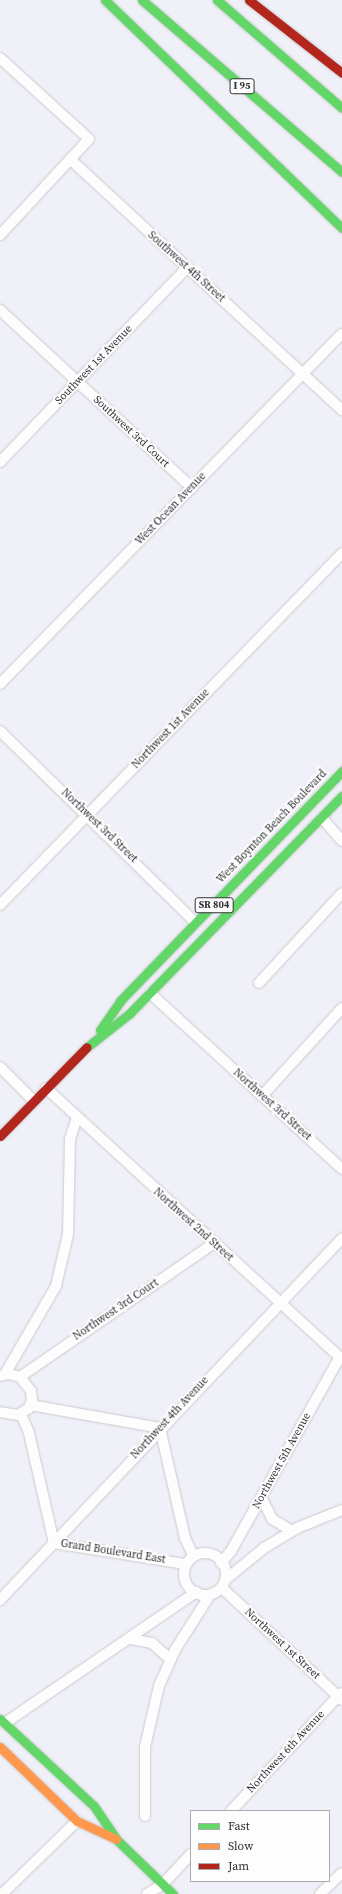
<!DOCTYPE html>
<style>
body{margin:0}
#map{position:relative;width:342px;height:1894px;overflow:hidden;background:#f0f1f8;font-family:"Source Serif 4",serif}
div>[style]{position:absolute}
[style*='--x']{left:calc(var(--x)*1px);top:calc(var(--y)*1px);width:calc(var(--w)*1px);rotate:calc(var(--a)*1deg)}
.roads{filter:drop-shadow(0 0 1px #c9cacf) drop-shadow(0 0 1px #c9cacf)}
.street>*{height:10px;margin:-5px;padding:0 5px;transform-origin:5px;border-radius:5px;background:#fdfdfe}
.street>.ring{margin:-5px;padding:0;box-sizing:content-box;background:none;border:10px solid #fdfdfe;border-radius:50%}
.fast>*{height:9px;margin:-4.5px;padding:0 4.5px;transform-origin:4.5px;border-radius:4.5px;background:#63d668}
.slow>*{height:9px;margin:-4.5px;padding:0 4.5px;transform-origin:4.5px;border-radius:4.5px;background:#ff974d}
.jam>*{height:9px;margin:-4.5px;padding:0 4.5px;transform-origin:4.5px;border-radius:4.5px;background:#b3261e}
span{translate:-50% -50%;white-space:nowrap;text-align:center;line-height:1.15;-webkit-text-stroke:4px #fdfdfd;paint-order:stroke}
.shield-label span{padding:1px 3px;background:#fdfdfd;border:1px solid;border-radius:3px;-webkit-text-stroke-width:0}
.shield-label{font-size:10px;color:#2e3034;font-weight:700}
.street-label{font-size:11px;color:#2e3034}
.legend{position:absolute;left:190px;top:1810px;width:140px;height:72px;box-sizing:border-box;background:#fdfdfd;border:1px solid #aaabad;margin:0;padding:5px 7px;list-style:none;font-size:12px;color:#2e3034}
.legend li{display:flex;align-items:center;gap:8px;height:20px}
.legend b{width:20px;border:1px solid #aaabad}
</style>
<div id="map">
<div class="roads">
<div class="street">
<div style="--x:0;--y:58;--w:120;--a:42.3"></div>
<div style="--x:89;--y:139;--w:131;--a:132.8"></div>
<div style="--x:71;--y:160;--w:369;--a:42.7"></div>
<div style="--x:0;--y:310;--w:262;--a:42.8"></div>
<div style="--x:0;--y:462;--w:269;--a:-46.1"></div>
<div style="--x:0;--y:684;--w:489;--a:-45.7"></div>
<div style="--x:0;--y:731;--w:274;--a:44.4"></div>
<div style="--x:322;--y:818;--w:30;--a:49"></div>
<div style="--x:0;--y:905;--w:491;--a:-45.8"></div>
<div style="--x:259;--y:983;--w:122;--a:-47.3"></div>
<div style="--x:150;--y:993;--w:260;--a:42.5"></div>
<div style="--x:0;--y:1067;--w:48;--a:45"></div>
<div style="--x:46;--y:1088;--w:401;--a:42.5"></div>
<div style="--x:262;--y:1096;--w:119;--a:-47.7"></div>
<div style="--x:5;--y:1374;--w:102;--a:-59.9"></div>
<div style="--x:56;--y:1286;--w:53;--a:-77"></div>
<div style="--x:68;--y:1234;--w:95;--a:-88.8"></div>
<div style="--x:70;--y:1139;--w:23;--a:-72"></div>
<div style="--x:0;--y:1376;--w:9;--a:-13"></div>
<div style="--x:9;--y:1374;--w:11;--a:15"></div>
<div style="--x:20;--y:1377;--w:18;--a:52"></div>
<div style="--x:31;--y:1391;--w:9;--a:84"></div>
<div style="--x:32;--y:1400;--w:9;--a:111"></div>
<div style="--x:29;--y:1408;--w:13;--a:148"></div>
<div style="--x:18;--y:1415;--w:18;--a:-171"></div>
<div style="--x:20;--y:1377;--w:234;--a:-34.6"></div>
<div style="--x:30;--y:1405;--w:132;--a:10"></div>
<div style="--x:160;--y:1428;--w:113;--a:77.2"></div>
<div style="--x:185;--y:1538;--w:19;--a:65"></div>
<div style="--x:21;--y:1414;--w:21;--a:67"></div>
<div style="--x:29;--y:1433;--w:113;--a:77.2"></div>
<div style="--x:54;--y:1543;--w:133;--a:9.1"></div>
<div style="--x:261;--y:1497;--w:25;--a:63"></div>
<div style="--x:272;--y:1519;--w:23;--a:31"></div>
<div class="ring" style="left:184px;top:1553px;width:32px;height:32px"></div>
<div style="--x:221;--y:1563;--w:16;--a:-50"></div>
<div style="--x:231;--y:1551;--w:223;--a:-60.7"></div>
<div style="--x:225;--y:1580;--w:50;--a:-39.4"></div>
<div style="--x:264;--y:1548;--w:39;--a:-31"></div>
<div style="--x:297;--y:1528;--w:48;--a:-21.8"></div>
<div style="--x:222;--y:1588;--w:164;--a:43"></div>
<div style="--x:0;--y:1600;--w:498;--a:-46.6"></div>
<div style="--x:131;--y:1639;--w:21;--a:11"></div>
<div style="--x:152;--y:1643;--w:24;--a:42"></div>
<div style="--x:5;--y:1723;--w:232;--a:-34.4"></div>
<div style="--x:231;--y:1811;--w:161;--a:-47"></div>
<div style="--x:145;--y:1816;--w:69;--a:-90"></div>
<div style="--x:145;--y:1747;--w:63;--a:-77.1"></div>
<div style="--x:159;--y:1686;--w:39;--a:-66"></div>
<div style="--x:175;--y:1650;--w:65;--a:-57.5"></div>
<div style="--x:2;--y:1894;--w:105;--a:-44.2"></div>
<div style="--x:147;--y:1894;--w:19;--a:-32"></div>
<div style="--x:163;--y:1884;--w:41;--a:-47"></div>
<div style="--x:320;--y:1894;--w:30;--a:-44"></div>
</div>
<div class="fast">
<div style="--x:105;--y:0;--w:329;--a:43.9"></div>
<div style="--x:142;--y:0;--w:264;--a:40.7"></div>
<div style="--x:217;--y:0;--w:165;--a:40.8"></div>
<div style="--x:100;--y:1030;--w:35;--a:-55"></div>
<div style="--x:120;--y:1001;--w:320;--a:-46"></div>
<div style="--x:87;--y:1047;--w:55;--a:-38.3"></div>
<div style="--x:130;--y:1013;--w:303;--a:-45.7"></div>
<div style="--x:0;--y:1719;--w:128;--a:42.8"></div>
<div style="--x:94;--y:1806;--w:41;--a:55.9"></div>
<div style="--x:117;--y:1840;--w:78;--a:44"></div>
</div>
<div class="slow">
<div style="--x:0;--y:1747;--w:107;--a:43.9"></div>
<div style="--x:77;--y:1821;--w:43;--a:24.8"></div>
</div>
<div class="jam">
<div style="--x:249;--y:0;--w:118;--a:38.1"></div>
<div style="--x:0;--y:1136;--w:124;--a:-45.7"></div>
</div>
</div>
<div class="shield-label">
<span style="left:242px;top:86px">I 95</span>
<span style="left:214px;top:905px">SR 804</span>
</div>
<div class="street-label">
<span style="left:186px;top:267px;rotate:42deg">Southwest 4th Street</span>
<span style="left:94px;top:365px;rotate:-46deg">Southwest 1st Avenue</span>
<span style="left:131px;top:432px;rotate:43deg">Southwest 3rd Court</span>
<span style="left:171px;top:509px;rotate:-46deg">West Ocean Avenue</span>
<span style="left:171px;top:729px;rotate:-46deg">Northwest 1st Avenue</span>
<span style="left:99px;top:826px;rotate:44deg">Northwest 3rd Street</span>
<span style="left:272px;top:827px;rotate:-46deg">West Boynton Beach Boulevard</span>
<span style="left:272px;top:1105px;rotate:42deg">Northwest 3rd Street</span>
<span style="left:193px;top:1225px;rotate:42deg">Northwest 2nd Street</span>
<span style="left:116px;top:1310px;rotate:-34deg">Northwest 3rd Court</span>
<span style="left:170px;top:1418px;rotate:-47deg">Northwest 4th Avenue</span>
<span style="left:282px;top:1461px;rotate:-61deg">Northwest 5th Avenue</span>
<span style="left:113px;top:1552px;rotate:9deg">Grand Boulevard East</span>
<span style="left:282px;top:1644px;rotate:43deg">Northwest 1st Street</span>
<span style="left:286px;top:1752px;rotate:-47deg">Northwest 6th Avenue</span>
</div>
<ul class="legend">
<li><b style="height:5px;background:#63d668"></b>Fast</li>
<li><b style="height:5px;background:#ff974d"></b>Slow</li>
<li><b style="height:5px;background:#b3261e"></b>Jam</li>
</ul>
</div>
